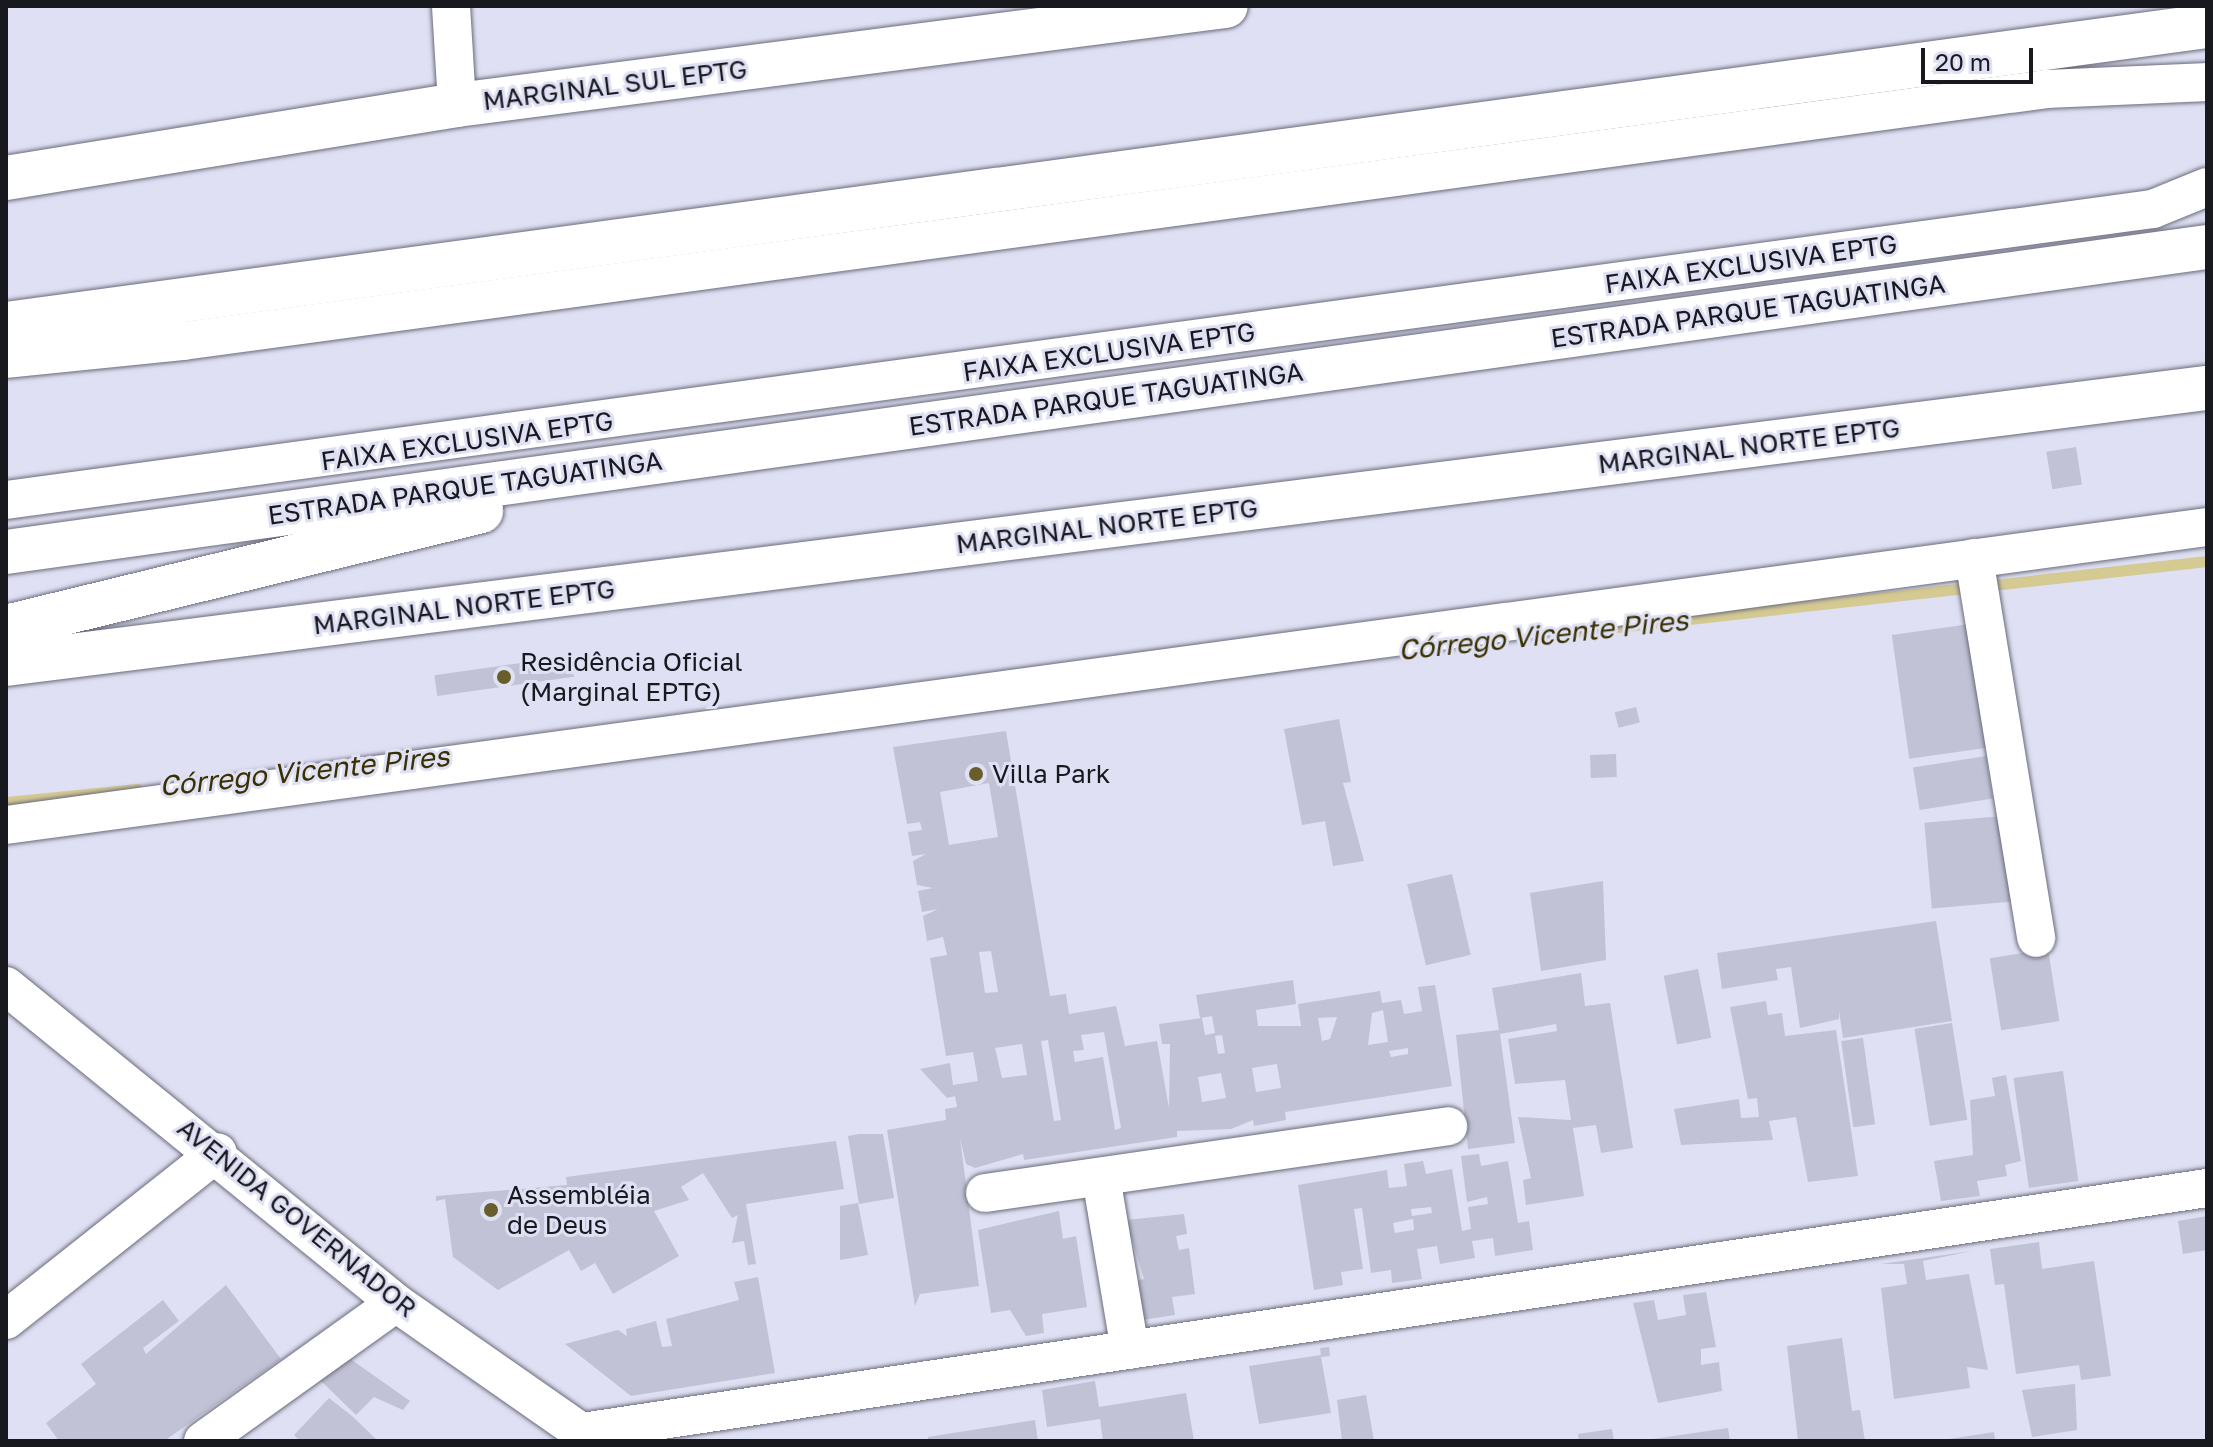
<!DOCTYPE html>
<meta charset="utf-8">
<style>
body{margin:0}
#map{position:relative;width:2213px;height:1447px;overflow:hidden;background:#dfe0f3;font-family:"Golos Text",sans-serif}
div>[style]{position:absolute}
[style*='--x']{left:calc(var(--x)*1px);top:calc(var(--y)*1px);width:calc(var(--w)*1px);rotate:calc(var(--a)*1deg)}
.stream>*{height:11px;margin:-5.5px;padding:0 5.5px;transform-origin:5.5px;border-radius:5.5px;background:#d6ca93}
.building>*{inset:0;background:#c1c2d5;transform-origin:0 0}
.roads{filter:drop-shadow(0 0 2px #6a6b7c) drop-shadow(0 0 2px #6a6b7c)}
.minor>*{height:38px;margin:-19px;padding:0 19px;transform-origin:19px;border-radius:19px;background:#fff}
.major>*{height:44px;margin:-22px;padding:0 22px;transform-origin:22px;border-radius:22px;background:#fff}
.highway>*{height:44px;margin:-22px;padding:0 22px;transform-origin:22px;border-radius:22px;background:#fff}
.dots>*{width:22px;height:22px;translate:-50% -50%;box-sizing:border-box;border:4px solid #dfe0f3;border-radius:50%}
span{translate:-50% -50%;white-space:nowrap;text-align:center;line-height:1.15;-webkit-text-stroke:6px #dfe0f3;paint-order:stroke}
.street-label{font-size:26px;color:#18181f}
.poi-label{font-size:26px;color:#18181f}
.left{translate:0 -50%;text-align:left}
.water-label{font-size:28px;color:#393002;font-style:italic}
.frame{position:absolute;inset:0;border:8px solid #18181f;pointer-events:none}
.scale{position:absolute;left:1921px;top:48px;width:112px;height:36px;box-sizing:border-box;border:4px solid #18181f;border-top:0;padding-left:10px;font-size:24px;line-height:28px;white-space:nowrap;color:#18181f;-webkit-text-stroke:6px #dfe0f3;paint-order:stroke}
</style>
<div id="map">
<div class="stream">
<div style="--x:1564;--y:633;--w:647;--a:-6.39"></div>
<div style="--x:6;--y:802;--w:132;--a:-5.7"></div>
</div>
<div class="building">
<div style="left:2076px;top:447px;width:38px;height:30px;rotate:81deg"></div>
<div style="left:1977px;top:623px;width:125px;height:86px;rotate:82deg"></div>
<div style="left:571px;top:656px;width:21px;height:138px;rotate:82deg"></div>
<div style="left:1636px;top:707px;width:16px;height:22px;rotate:76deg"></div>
<div style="clip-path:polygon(1339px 719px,1351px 782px,1343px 783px,1364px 861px,1333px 866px,1325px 821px,1302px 825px,1284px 729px)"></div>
<div style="clip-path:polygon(evenodd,1006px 731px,1050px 996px,1066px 994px,1069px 1014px,1116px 1006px,1125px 1046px,1157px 1041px,1169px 1108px,1170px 1044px,1162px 1044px,1159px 1024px,1202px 1018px,1205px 1035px,1215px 1033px,1212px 1016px,1200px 1018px,1196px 995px,1293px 980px,1296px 1004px,1256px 1010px,1258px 1026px,1301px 1026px,1298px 1004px,1380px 991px,1382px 1003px,1401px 1000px,1404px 1014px,1422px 1011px,1418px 987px,1435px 985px,1452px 1086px,1285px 1112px,1286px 1120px,1254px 1126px,1253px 1120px,1231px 1129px,1177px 1131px,1177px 1137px,1024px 1160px,1023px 1154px,975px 1168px,966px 1164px,960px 1138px,979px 1286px,920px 1294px,915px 1306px,887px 1130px,946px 1120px,945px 1109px,957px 1107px,955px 1096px,947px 1098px,920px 1069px,950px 1063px,953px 1085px,978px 1081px,973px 1052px,946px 1056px,930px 958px,947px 955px,943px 937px,927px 941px,923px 916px,938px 909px,922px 912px,918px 891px,933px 888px,917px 885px,913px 861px,926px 854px,912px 856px,908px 832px,922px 830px,920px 822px,907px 824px,893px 747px,1006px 731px,989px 783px,998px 837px,949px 845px,940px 792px,989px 783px,1006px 731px,991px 951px,998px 992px,985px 993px,979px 952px,991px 951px,1006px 731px,1383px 1010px,1388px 1042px,1368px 1045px,1372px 1013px,1383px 1010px,1006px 731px,1337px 1017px,1330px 1039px,1322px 1041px,1318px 1018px,1337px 1017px,1006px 731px,1104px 1032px,1121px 1128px,1115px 1130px,1103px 1057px,1075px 1062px,1073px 1051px,1084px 1050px,1081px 1035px,1104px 1032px,1006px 731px,1222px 1035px,1225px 1053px,1218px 1054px,1215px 1036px,1222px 1035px,1006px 731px,1048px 1040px,1061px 1120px,1054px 1121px,1041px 1041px,1048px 1040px,1006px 731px,1022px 1044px,1027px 1075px,1002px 1078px,995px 1048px,1022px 1044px,1006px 731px,1408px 1048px,1408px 1054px,1391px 1057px,1389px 1051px,1408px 1048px,1006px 731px,1277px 1064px,1281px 1088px,1256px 1092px,1252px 1068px,1277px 1064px,1006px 731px,1221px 1073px,1226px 1098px,1202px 1102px,1198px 1077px,1221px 1073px)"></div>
<div style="left:1616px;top:754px;width:23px;height:26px;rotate:88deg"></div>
<div style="left:1986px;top:756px;width:43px;height:74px;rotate:81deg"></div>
<div style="left:2014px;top:815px;width:86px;height:90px;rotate:85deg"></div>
<div style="left:1452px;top:874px;width:83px;height:46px;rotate:77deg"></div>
<div style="clip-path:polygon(1603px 881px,1606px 960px,1541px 971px,1530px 893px)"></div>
<div style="clip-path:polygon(1936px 921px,1952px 1021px,1843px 1038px,1839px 1011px,1839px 1019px,1800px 1028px,1791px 967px,1776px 969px,1778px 980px,1722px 989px,1717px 953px)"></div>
<div style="left:2048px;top:949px;width:73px;height:59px;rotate:81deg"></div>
<div style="left:1698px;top:969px;width:70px;height:35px;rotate:79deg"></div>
<div style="clip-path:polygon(1581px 973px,1585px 1006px,1610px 1003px,1633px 1148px,1601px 1153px,1596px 1125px,1573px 1128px,1584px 1196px,1526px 1205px,1523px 1180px,1531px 1178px,1518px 1117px,1571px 1120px,1565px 1080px,1515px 1084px,1508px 1039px,1557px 1031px,1556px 1024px,1500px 1034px,1515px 1143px,1468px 1149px,1456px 1035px,1499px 1030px,1492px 988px)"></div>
<div style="clip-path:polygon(1766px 1001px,1768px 1015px,1782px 1013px,1785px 1036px,1836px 1030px,1858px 1176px,1808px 1182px,1796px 1117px,1769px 1121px,1773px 1140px,1681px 1145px,1674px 1109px,1739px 1099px,1741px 1118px,1759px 1117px,1757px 1098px,1748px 1099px,1730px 1007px)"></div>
<div style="left:1952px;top:1023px;width:98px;height:38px;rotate:81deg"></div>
<div style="left:1863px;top:1038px;width:87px;height:22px;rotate:82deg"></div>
<div style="left:2063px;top:1071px;width:111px;height:50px;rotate:82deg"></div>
<div style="clip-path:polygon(2006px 1075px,2021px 1161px,2005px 1165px,2007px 1176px,1977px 1181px,1980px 1196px,1941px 1201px,1934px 1161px,1973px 1155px,1970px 1100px,1995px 1096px,1992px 1078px)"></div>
<div style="clip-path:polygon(859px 1134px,883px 1134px,894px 1198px,859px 1204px,848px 1136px)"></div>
<div style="clip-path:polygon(836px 1141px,844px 1189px,746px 1204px,756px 1264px,748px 1265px,744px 1241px,732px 1243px,738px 1215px,732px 1218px,703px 1173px,681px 1187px,689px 1200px,654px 1211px,679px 1256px,613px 1294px,595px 1263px,581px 1271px,569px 1250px,498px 1290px,453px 1257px,445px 1199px,436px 1201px,436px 1196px,567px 1185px,566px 1177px)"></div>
<div style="clip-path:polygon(evenodd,1479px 1154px,1481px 1166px,1508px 1161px,1518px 1223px,1529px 1221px,1533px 1250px,1495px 1256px,1493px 1238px,1472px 1241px,1475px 1258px,1440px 1264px,1437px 1246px,1417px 1249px,1422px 1279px,1392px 1283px,1391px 1270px,1371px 1273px,1362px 1208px,1354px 1209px,1363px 1269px,1341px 1272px,1343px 1285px,1314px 1290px,1298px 1185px,1387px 1170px,1389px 1188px,1407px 1186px,1404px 1164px,1423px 1161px,1426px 1174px,1452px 1169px,1462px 1231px,1471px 1229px,1468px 1207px,1488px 1204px,1487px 1197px,1467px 1202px,1461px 1156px,1479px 1154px,1431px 1207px,1432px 1213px,1412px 1216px,1411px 1209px,1431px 1207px,1479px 1154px,1413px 1219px,1414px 1230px,1395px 1233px,1393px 1223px,1413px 1219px)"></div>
<div style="clip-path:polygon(858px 1203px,868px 1255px,840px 1260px,840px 1206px)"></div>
<div style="clip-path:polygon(1059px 1211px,1063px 1239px,1076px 1236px,1087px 1307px,1042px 1314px,1044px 1333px,1026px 1336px,1010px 1310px,991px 1313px,978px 1230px)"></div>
<div style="clip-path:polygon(1184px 1214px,1187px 1234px,1176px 1236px,1179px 1250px,1189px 1248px,1195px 1294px,1172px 1297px,1175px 1315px,1142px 1320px,1136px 1281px,1144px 1279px,1126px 1220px)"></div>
<div style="clip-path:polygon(2207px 1216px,2207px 1250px,2183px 1254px,2178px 1221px)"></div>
<div style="clip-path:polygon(2039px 1242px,2042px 1269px,2094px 1261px,2111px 1376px,2081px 1380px,2079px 1365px,2016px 1374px,2004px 1284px,1995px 1285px,1990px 1249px)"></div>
<div style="clip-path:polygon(1972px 1251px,1923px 1261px,1926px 1280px,1969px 1274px,1988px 1370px,1967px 1367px,1970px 1388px,1894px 1399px,1881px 1288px,1907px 1284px,1904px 1264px,1881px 1264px)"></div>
<div style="clip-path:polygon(758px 1277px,775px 1373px,631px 1396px,565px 1344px,618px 1330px,627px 1336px,626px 1329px,656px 1321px,662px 1347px,672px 1346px,666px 1319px,739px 1300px,734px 1282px)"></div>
<div style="clip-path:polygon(226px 1285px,281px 1359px,164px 1441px,59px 1441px,46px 1423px,96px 1384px,81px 1364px,163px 1300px,179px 1321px,143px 1348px,146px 1354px)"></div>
<div style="clip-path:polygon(1706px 1292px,1716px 1347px,1701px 1349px,1701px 1365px,1719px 1362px,1722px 1391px,1658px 1403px,1633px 1303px,1654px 1300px,1658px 1320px,1686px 1315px,1683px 1295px)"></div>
<div style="clip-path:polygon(1842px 1338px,1852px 1411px,1860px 1410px,1865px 1441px,1798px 1441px,1787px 1346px)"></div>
<div style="clip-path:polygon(1329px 1347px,1330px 1356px,1321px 1357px,1331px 1413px,1259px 1424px,1249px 1366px,1321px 1355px,1320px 1348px)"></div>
<div style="clip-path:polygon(349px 1358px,410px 1401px,403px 1410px,374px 1397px,356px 1415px,319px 1379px)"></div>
<div style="clip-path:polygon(1095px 1381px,1099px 1407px,1186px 1393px,1194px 1441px,1103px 1441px,1100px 1419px,1047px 1427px,1042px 1390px)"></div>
<div style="clip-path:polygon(2075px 1384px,2077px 1430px,2032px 1437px,2022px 1390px)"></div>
<div style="clip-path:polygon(1366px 1395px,1374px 1441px,1342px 1441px,1337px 1400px)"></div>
<div style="clip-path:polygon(329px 1398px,352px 1416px,378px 1441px,300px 1441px,294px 1435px)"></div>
<div style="clip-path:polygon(1035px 1420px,1038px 1441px,928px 1441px,928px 1437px)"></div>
<div style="clip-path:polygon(1728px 1428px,1730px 1441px,1653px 1441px,1653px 1439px)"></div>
<div style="clip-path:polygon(1612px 1429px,1614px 1441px,1579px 1441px,1578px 1434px)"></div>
<div style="clip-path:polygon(1994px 1432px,1995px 1441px,1949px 1441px,1949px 1439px)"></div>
</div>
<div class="roads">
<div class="minor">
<div style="--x:451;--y:6;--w:99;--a:86.5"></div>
<div style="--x:6;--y:359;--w:178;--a:-5.8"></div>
<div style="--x:183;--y:341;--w:1882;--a:-7.7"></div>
<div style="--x:2048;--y:89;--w:159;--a:-2.5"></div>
<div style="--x:6;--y:500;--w:2167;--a:-7.72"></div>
<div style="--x:2153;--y:209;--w:58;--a:-22.2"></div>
<div style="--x:1974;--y:558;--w:385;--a:80.7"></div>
<div style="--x:6;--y:825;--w:2221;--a:-7.71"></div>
<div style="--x:6;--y:986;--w:503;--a:39.1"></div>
<div style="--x:396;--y:1303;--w:241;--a:34.9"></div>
<div style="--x:1101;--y:1177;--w:175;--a:80.5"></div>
<div style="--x:985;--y:1193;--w:468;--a:-8.2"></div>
<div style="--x:6;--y:1320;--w:270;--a:-38.4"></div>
<div style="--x:582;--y:1432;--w:1643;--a:-8.54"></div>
<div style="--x:203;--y:1441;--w:237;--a:-35.6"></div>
</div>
<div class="major">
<div style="--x:6;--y:178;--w:457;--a:-9.2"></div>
<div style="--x:457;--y:105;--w:775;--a:-7.34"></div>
<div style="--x:6;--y:664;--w:2218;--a:-7.15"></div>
</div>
<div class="highway">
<div style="--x:6;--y:324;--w:2221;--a:-7.71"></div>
<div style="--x:6;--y:552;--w:2222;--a:-7.89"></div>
<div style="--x:6;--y:627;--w:489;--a:-13.7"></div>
</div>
</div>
<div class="dots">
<div style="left:504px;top:677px;background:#685e2b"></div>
<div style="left:976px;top:774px;background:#685e2b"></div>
<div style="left:491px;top:1210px;background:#685e2b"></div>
</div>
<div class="street-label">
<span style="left:615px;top:85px;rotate:-7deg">MARGINAL SUL EPTG</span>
<span style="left:1751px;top:264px;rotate:-8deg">FAIXA EXCLUSIVA EPTG</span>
<span style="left:1748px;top:311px;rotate:-8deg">ESTRADA PARQUE TAGUATINGA</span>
<span style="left:1109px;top:352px;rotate:-8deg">FAIXA EXCLUSIVA EPTG</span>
<span style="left:1106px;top:399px;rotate:-8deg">ESTRADA PARQUE TAGUATINGA</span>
<span style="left:467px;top:441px;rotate:-8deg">FAIXA EXCLUSIVA EPTG</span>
<span style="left:1749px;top:446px;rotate:-7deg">MARGINAL NORTE EPTG</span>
<span style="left:465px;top:488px;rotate:-8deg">ESTRADA PARQUE TAGUATINGA</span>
<span style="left:1107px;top:526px;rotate:-7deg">MARGINAL NORTE EPTG</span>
<span style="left:464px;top:607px;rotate:-7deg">MARGINAL NORTE EPTG</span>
<span style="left:297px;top:1218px;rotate:39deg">AVENIDA GOVERNADOR</span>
</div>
<div class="poi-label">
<span class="left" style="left:520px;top:677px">Residência Oficial<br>(Marginal EPTG)</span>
<span class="left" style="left:992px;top:774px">Villa Park</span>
<span class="left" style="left:507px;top:1210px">Assembléia<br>de Deus</span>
</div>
<div class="water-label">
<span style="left:1543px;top:635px;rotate:-6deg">Córrego Vicente Pires</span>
<span style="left:304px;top:771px;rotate:-6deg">Córrego Vicente Pires</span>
</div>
<div class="frame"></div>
<div class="scale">20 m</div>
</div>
